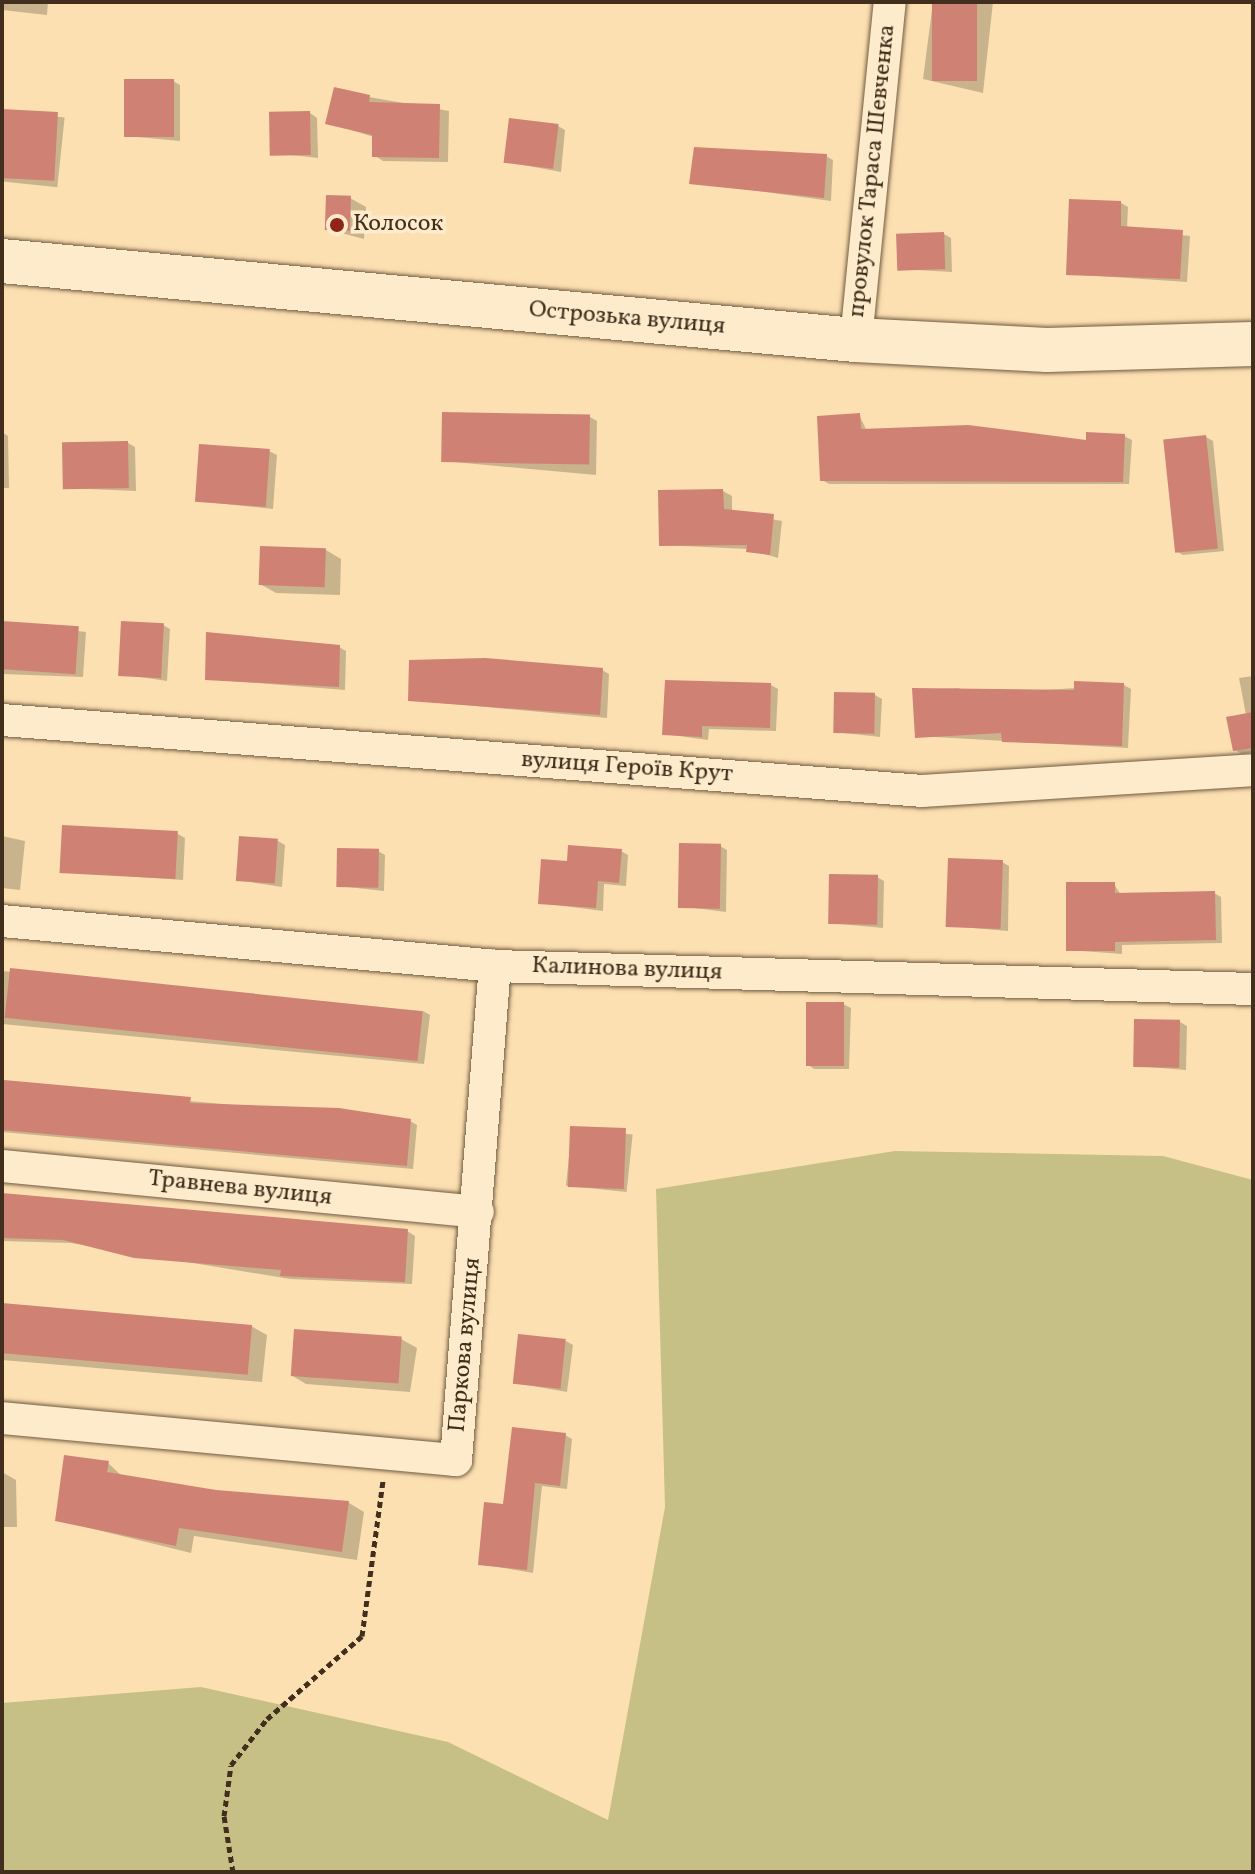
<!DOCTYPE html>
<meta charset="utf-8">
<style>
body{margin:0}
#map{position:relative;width:1255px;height:1874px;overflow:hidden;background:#fce0b1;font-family:Vollkorn,serif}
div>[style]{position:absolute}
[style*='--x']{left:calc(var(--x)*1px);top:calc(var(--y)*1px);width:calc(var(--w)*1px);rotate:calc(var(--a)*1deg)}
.green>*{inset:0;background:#c6c087}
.shadow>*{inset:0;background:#0003;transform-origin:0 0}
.building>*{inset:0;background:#cf8273;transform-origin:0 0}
.path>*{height:5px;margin-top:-2.5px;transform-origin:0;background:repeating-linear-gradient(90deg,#422e1d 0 6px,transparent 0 10px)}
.roads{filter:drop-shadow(0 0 2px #705a42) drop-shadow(0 0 2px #705a42)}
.street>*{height:32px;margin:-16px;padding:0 16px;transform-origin:16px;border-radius:16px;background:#fdebcc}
.secondary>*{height:44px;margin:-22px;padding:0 22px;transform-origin:22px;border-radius:22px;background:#fdebcc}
.dots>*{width:22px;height:22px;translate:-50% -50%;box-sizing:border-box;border:4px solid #fdebcc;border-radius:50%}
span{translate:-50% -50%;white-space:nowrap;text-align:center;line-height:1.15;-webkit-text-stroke:7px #fdebcc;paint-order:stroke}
.street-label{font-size:24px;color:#422e1d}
.poi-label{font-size:24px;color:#422e1d}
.left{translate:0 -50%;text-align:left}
.frame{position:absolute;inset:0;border:4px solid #422e1d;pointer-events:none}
</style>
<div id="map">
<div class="green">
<div style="clip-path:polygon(895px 1151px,1163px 1156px,1253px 1180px,1253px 1872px,2px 1872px,2px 1703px,201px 1687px,448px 1742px,608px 1820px,665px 1507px,656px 1189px)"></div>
</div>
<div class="shadow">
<div style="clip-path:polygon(2px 2px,48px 2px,47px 15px,2px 10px)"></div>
<div style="clip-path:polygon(933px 2px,993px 2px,983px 93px,923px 79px)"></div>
<div style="clip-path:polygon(173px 81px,180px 85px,180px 141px,126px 136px)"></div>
<div style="clip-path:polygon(369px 97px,449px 111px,448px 162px,383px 161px,374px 155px,374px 137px,328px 123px)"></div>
<div style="left:2px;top:111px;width:63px;height:70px;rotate:6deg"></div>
<div style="clip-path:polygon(310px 113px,317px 118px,318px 158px,273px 153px)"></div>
<div style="clip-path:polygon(558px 126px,565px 130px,561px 172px,506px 162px)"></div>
<div style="clip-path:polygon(826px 156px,833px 160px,831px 201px,692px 182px)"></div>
<div style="clip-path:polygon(350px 198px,366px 207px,364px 239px,326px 229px)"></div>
<div style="clip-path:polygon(1121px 203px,1128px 207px,1127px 229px,1190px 236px,1187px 282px,1068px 274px)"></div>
<div style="clip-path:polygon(944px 234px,951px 238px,952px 272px,899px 269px)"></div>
<div style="clip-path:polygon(859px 415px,867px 431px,1088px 442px,1124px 436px,1132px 440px,1129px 484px,829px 484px,822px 480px)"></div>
<div style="clip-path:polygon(590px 417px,597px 421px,596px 475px,443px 461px)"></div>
<div style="clip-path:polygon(2px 432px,8px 436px,9px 488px,2px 488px)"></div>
<div style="clip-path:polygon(1206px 437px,1213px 441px,1224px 551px,1183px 555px,1176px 551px)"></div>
<div style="clip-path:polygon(128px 443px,135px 447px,136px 491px,65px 488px)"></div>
<div style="clip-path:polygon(269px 451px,277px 455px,273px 509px,197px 501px)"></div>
<div style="clip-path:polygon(723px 491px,732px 496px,732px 512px,782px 521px,778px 558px,748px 549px,661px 545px)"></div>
<div style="clip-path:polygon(326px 550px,341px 559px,340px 595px,276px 593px,260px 584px)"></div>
<div style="clip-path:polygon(2px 622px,86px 632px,83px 677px,2px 674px)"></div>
<div style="clip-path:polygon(163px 625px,170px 629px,167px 681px,120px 674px)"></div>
<div style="clip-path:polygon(339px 647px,346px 651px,345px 690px,207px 679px)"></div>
<div style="clip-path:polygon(602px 670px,609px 674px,607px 718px,410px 700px)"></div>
<div style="clip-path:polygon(1253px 676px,1253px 752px,1242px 754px,1235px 750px,1246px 715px,1239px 678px)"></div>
<div style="clip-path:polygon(771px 685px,778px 689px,776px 731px,709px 729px,708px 740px,664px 734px)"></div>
<div style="clip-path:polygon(1124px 685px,1131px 689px,1128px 748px,917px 736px,914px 690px,959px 688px,966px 695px)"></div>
<div style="clip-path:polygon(875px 695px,882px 699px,880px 737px,835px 732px)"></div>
<div style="clip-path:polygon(178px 834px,185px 838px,183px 880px,63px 872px)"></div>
<div style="clip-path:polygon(2px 836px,25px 841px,20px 890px,2px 888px)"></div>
<div style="clip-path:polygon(278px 841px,285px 845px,282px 887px,237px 880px)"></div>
<div style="clip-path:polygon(720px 846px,727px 850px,726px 912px,679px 906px)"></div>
<div style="clip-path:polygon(378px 851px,385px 855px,384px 891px,338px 886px)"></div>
<div style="clip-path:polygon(621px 851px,628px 855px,626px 886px,604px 884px,603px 911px,540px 903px,569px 863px)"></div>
<div style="clip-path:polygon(1002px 862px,1009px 866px,1008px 931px,949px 926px)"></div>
<div style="clip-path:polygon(877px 877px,884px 881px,883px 928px,830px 923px)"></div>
<div style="clip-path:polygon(1114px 884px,1121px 895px,1214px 893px,1221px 897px,1222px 943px,1122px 945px,1122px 954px,1068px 950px)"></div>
<div style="clip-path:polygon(2px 971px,423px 1011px,430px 1015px,424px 1064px,2px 1024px)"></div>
<div style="clip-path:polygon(843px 1004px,851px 1008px,849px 1069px,814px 1069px,807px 1064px)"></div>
<div style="clip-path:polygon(1180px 1022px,1187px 1026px,1186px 1070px,1135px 1066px)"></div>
<div style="clip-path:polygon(2px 1084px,410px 1121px,417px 1125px,413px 1169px,2px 1132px)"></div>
<div style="left:572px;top:1128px;width:61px;height:58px;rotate:6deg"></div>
<div style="clip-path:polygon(2px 1196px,407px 1231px,415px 1236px,412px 1284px,290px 1279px,71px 1243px,2px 1241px)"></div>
<div style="clip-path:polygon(2px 1308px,251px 1326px,267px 1335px,262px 1382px,2px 1360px)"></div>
<div style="clip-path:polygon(401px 1339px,417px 1348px,410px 1392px,306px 1384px,291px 1375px)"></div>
<div style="clip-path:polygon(566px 1341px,573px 1345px,567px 1392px,515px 1383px)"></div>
<div style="clip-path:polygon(565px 1435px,572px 1439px,567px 1489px,542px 1486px,533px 1573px,480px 1564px,505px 1506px)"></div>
<div style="clip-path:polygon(108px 1463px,123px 1477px,216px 1492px,349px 1503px,364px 1512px,357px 1560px,194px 1536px,191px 1553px,57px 1520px)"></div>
<div style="clip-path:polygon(2px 1472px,16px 1480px,17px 1527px,2px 1527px)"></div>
</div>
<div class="building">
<div style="left:932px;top:2px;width:45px;height:79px"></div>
<div style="left:124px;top:79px;width:50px;height:58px"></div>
<div style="clip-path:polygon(334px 87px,370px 95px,369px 102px,440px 104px,439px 158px,372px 157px,372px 135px,325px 124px)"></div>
<div style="left:2px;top:109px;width:56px;height:69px;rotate:3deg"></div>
<div style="left:310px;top:111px;width:44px;height:41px;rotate:89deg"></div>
<div style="left:509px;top:118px;width:50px;height:45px;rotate:7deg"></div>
<div style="clip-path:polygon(694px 147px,827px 154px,824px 198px,689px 184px)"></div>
<div style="left:326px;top:195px;width:25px;height:35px;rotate:2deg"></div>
<div style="clip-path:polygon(1069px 199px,1121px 201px,1121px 226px,1183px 230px,1180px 279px,1066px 275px)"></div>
<div style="left:944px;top:232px;width:37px;height:48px;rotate:88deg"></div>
<div style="left:442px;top:412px;width:148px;height:50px;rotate:1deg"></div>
<div style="clip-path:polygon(860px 413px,861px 429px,968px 425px,1086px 440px,1086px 432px,1125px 434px,1123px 482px,820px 481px,817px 416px)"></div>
<div style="left:1206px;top:435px;width:114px;height:43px;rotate:84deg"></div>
<div style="left:128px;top:441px;width:47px;height:66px;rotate:89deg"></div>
<div style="left:199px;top:444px;width:71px;height:58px;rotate:4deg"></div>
<div style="clip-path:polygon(723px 489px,724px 509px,774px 514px,770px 555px,746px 552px,747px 545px,659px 546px,658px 490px)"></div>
<div style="left:260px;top:546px;width:66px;height:39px;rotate:2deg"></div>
<div style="left:2px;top:621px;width:77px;height:48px;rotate:4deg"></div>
<div style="left:121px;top:621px;width:43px;height:55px;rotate:3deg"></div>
<div style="clip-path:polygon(206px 632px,340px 645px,339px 687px,205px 680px)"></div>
<div style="clip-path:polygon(485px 658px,603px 668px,600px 715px,408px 701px,409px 660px)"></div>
<div style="clip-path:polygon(665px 680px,771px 683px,770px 728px,702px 726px,702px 737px,662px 735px)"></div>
<div style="clip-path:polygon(1074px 681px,1124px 683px,1122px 746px,1002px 742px,1001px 733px,915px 738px,912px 688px,1074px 690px)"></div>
<div style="left:834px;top:692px;width:41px;height:41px;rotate:1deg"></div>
<div style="clip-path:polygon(1253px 712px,1253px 748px,1233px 751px,1226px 717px)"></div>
<div style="left:62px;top:825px;width:116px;height:48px;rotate:3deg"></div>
<div style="left:239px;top:836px;width:39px;height:45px;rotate:4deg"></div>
<div style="left:679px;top:843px;width:42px;height:65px;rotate:1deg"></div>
<div style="clip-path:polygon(568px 845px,622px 849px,619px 883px,598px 881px,596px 908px,538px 904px,541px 859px,567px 861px)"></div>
<div style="left:337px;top:848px;width:42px;height:39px;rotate:1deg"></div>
<div style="left:948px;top:858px;width:55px;height:69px;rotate:2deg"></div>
<div style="left:829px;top:874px;width:49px;height:50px;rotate:1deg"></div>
<div style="clip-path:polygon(1066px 882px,1115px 882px,1115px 893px,1215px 891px,1216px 940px,1115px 942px,1115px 951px,1066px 951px)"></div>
<div style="left:10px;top:968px;width:415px;height:50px;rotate:6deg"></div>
<div style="left:806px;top:1002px;width:38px;height:64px"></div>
<div style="left:1134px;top:1019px;width:46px;height:48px;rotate:1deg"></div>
<div style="clip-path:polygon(4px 1080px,191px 1097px,190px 1103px,339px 1108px,411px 1119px,407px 1166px,2px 1130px)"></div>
<div style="left:570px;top:1126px;width:56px;height:61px;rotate:2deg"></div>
<div style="clip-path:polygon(2px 1193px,408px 1229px,405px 1282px,280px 1276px,281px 1270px,134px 1258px,63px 1240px,2px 1238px)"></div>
<div style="left:2px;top:1303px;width:251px;height:50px;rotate:5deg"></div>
<div style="left:294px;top:1329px;width:108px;height:47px;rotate:4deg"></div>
<div style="left:518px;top:1334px;width:48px;height:50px;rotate:6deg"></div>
<div style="clip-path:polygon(512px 1427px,566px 1433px,560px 1486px,535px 1483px,527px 1570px,478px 1565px,484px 1502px,503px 1504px)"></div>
<div style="clip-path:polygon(64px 1455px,109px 1461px,107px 1472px,216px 1490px,349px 1501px,342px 1552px,179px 1528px,176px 1546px,55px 1521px)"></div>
</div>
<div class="path">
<div style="--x:233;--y:1872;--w:57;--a:-99.1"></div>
<div style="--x:224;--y:1816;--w:51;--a:-82.2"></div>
<div style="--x:231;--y:1765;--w:58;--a:-52"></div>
<div style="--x:267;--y:1719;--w:126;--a:-41.1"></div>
<div style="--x:362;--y:1636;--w:157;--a:-82.3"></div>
</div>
<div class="roads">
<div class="street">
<div style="--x:856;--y:340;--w:340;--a:-84.3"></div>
<div style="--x:2;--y:720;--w:923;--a:4.41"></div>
<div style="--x:922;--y:791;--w:332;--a:-3.6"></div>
<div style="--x:2;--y:921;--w:495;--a:5.2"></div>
<div style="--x:495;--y:966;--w:758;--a:1.74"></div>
<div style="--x:2;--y:1166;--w:478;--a:5.5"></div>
<div style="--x:2;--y:1418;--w:456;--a:5.3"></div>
<div style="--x:456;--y:1460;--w:496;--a:-85.5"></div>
</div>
<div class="secondary">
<div style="--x:2;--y:261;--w:858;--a:5.29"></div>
<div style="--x:856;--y:340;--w:191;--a:3"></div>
<div style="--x:1047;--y:350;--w:206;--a:-1.7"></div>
</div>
</div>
<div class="dots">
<div style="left:337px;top:225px;background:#8f2418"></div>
</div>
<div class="street-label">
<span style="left:873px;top:171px;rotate:-84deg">провулок Тараса Шевченка</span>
<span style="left:627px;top:319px;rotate:5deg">Острозька вулиця</span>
<span style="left:627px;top:768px;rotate:4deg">вулиця Героїв Крут</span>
<span style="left:627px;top:970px;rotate:2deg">Калинова вулиця</span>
<span style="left:240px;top:1189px;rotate:6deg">Травнева вулиця</span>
<span style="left:466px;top:1345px;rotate:-85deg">Паркова вулиця</span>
</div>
<div class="poi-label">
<span class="left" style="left:353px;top:225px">Колосок</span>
</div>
<div class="frame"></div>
</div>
